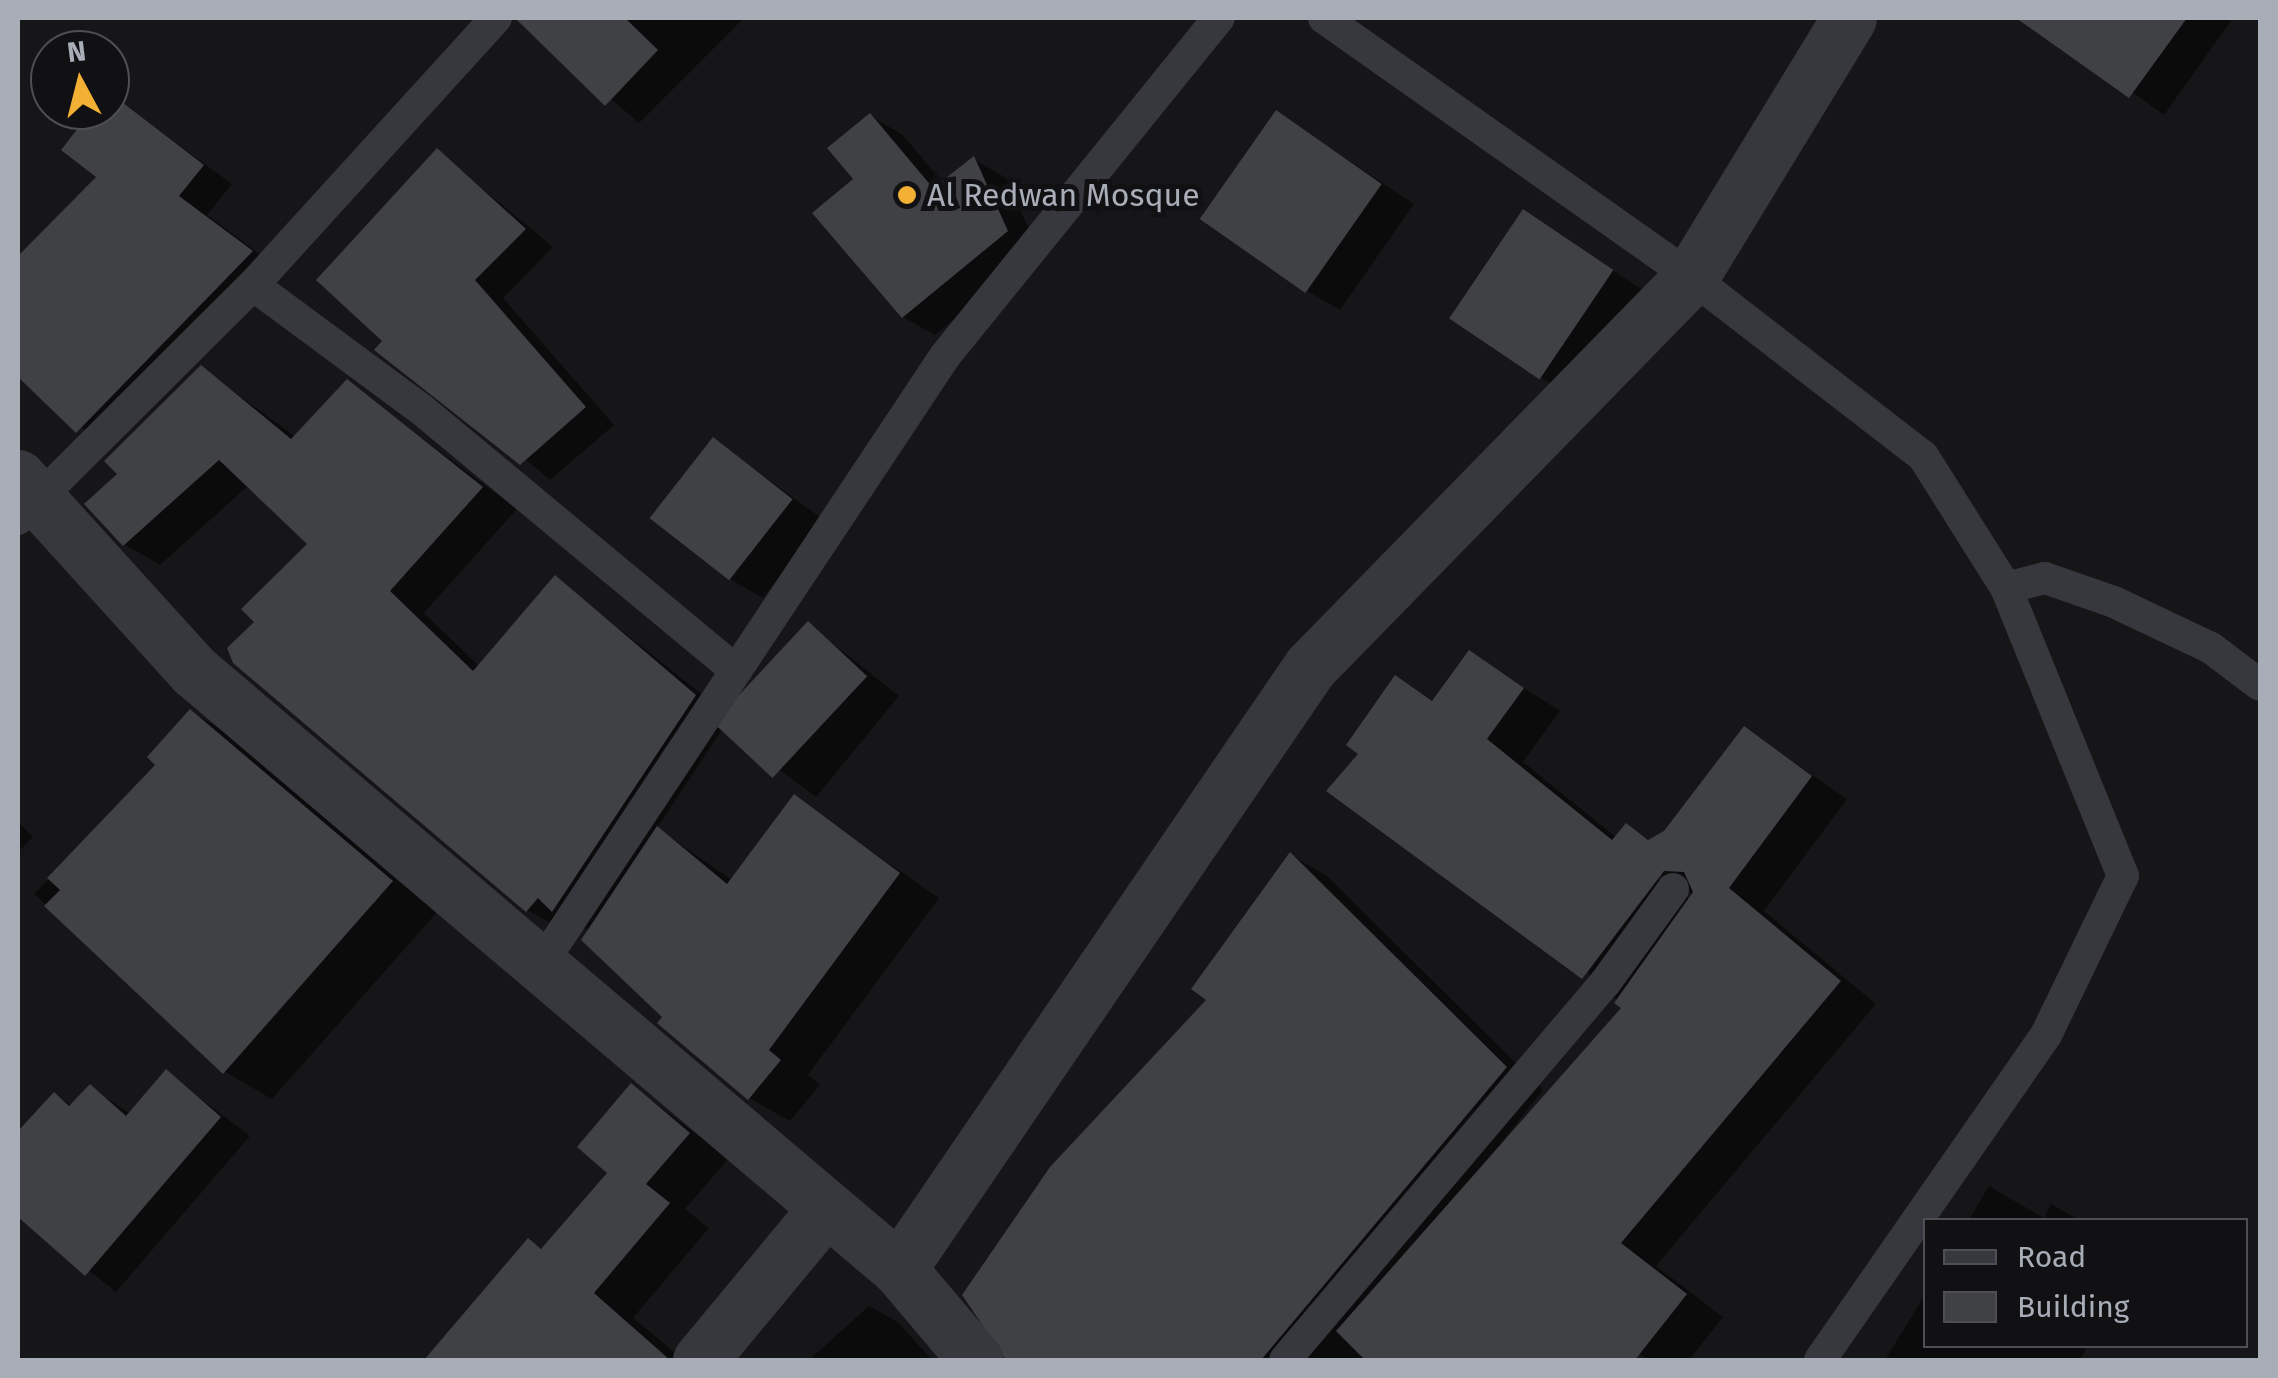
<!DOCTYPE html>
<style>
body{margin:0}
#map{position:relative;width:2278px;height:1378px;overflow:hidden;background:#161618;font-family:"Fira Sans",sans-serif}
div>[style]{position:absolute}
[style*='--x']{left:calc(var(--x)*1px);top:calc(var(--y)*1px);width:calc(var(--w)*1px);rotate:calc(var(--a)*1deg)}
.shadow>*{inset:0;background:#0007}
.building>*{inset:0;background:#404145;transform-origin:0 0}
.service>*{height:32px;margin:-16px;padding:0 16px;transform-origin:16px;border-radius:16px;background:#37383d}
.minor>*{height:55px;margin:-27.5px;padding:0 27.5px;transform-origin:27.5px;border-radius:27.5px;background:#37383d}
.dots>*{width:28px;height:28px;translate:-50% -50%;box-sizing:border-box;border:5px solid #111113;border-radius:50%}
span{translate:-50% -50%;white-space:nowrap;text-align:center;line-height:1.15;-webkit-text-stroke:10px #111113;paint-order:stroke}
.poi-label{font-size:32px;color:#a8adb8}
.left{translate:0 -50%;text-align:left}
.frame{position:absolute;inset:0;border:20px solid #a8adb8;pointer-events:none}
.legend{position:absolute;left:1923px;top:1218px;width:325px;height:130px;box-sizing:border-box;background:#111113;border:2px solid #4d4f55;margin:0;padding:12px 18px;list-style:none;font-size:30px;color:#a8adb8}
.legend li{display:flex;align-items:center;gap:20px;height:50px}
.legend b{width:50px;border:2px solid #4d4f55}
.north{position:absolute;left:30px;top:30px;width:100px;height:100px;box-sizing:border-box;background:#111113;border:2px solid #4d4f55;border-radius:50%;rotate:353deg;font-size:28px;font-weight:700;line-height:40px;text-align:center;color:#a8adb8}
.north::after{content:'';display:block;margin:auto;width:35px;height:45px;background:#f2b134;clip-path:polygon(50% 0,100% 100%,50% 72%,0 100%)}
</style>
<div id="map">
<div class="shadow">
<div style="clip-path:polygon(533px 18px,744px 18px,639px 123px,525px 26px)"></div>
<div style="clip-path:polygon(2030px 18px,2226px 18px,2231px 21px,2164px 115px)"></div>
<div style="clip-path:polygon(110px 95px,232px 184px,207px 215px,281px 270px,107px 449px,18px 373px,18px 259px,100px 177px,95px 110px,110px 110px)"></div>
<div style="clip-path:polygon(1277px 113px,1414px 204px,1340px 310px,1307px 291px)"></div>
<div style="clip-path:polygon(870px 116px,902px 134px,943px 183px,974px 159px,1006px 178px,1038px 249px,935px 335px,903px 317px,856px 179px)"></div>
<div style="clip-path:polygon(438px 152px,553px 247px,503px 298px,614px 425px,550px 480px,385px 341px)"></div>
<div style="clip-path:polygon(1524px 212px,1644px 291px,1571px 395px,1538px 376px)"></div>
<div style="clip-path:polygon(201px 368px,296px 437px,347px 382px,517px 509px,424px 613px,480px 667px,555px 578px,733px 719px,808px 624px,899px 696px,816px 797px,723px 728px,657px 828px,732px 880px,795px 798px,939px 898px,808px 1075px,820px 1085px,790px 1121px,749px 1098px,590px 931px,572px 920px,563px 930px,527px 910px,258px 622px,311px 544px,249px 485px,160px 565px,124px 544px,121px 474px)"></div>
<div style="clip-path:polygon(714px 440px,824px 520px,763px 598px,730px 579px)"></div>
<div style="clip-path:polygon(evenodd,1470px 653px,1560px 711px,1523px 762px,1617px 838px,1626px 826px,1651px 841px,1666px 833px,1745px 729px,1847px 799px,1764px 911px,1876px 1004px,1656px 1266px,1723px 1317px,1689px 1360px,1649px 1360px,1634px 1351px,1627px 1360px,1013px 1360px,965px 1294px,1210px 999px,1291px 855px,1327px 876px,1543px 1090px,1453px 1204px,1625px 1008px,1362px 753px,1396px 678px,1435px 702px,1470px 653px,1648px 868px,1691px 893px,1691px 899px,1645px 872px,1648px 868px)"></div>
<div style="clip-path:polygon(191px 712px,238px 739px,439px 910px,272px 1099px,225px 1072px,34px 894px,159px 765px)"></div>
<div style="clip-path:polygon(18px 822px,33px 837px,18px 852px)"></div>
<div style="clip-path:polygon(167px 1073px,250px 1136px,116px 1292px,18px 1214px,18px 1177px,38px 1155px,18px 1135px,54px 1095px,73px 1106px,90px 1087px,131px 1114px)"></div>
<div style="clip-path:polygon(632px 1086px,729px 1158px,685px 1209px,709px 1228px,633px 1318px,684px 1360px,427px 1360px,529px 1241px,544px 1250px,610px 1172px)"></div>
<div style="clip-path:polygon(1989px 1186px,2044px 1218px,2051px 1204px,2079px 1220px,1969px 1220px)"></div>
<div style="clip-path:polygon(1926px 1293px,1926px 1346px,2088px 1346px,2079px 1360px,1885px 1360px)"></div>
<div style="clip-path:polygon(869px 1306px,898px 1322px,932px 1360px,809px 1360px)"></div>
</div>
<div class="building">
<div style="clip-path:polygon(515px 18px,625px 18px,658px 50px,605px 106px)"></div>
<div style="clip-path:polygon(2016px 18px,2187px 18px,2129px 98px)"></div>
<div style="clip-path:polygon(110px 93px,204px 165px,179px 196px,253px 251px,76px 433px,18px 377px,18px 256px,96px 177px,61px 150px,92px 110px,110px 110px)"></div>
<div style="left:1276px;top:110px;width:129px;height:133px;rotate:35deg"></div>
<div style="clip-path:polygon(870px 113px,933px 188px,974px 156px,1008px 231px,902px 318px,812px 213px,853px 179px,827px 148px)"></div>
<div style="clip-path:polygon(437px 148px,526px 229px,475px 280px,586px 407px,520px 465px,374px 350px,382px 341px,316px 280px)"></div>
<div style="left:1523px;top:209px;width:109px;height:132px;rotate:34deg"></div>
<div style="clip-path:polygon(201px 365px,291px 439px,347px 379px,483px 487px,390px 591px,473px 671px,555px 575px,696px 695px,552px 912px,538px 898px,526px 912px,233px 663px,227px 648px,254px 622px,241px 609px,307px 544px,219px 460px,123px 546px,84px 504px,117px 474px,104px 461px)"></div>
<div style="left:713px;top:437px;width:101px;height:103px;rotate:38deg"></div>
<div style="left:808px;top:621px;width:81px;height:139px;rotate:43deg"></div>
<div style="clip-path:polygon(1469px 650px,1524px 688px,1487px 739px,1612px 840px,1626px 823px,1648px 840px,1664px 831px,1744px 726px,1812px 776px,1729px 888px,1841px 981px,1621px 1243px,1687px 1294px,1635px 1360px,1365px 1360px,1336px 1331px,1621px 1008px,1614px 1003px,1693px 892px,1684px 872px,1664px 871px,1582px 979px,1326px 791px,1358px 754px,1346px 745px,1395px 675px,1432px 701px)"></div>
<div style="clip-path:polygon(190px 709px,393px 881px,223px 1074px,44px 906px,60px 890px,47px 878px,155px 765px,147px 757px)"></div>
<div style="clip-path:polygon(794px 794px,900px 873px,769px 1050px,781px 1060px,748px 1100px,657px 1023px,662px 1017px,581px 940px,657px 826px,727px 884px)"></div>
<div style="clip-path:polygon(1290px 852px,1507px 1067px,1261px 1360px,1006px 1360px,962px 1295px,1050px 1167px,1206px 1000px,1191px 989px)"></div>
<div style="clip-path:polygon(166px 1069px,221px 1117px,85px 1276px,18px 1217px,18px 1131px,54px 1092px,69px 1106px,90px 1084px,126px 1116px)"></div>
<div style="clip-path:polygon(631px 1083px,690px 1133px,646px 1184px,670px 1203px,594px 1293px,670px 1360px,424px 1360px,528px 1238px,541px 1249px,607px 1173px,577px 1147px)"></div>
</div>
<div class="service">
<div style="--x:1324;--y:18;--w:449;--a:35.2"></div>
<div style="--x:1691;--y:277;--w:293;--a:37.7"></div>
<div style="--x:1923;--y:456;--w:156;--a:57.8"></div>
<div style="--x:2006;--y:588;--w:40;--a:-14.4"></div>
<div style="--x:2045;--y:578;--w:73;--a:19.2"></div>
<div style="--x:2114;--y:602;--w:107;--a:25.4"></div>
<div style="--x:2211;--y:648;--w:61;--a:37.1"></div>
<div style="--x:253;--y:285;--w:210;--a:36.5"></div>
<div style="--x:422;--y:410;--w:404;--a:39.7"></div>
<div style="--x:18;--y:519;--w:332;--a:-44.9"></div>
<div style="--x:253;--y:285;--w:361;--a:-47.7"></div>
<div style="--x:540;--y:966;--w:732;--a:-56.42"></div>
<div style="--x:945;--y:356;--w:435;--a:-51"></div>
<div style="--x:1285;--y:1360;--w:494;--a:-49.7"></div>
<div style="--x:1605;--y:983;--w:116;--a:-54.1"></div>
<div style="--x:1820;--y:1360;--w:396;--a:-55.2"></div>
<div style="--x:2046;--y:1035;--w:177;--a:-64.2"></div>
<div style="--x:2123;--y:876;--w:311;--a:-112.1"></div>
</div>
<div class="minor">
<div style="--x:18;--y:477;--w:262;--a:47.8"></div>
<div style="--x:194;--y:671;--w:924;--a:40.31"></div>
<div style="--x:899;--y:1269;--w:119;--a:49.8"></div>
<div style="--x:899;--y:1269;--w:729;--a:-55.68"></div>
<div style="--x:1310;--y:667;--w:545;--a:-45.67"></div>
<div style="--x:1691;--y:277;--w:303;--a:-58.6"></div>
<div style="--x:700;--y:1360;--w:197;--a:-50.3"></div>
</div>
<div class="dots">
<div style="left:907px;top:195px;background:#f2b134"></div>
</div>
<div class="poi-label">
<span class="left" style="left:927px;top:195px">Al Redwan Mosque</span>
</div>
<div class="frame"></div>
<ul class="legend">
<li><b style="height:12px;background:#37383d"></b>Road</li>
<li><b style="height:28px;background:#404145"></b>Building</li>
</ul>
<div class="north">N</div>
</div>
